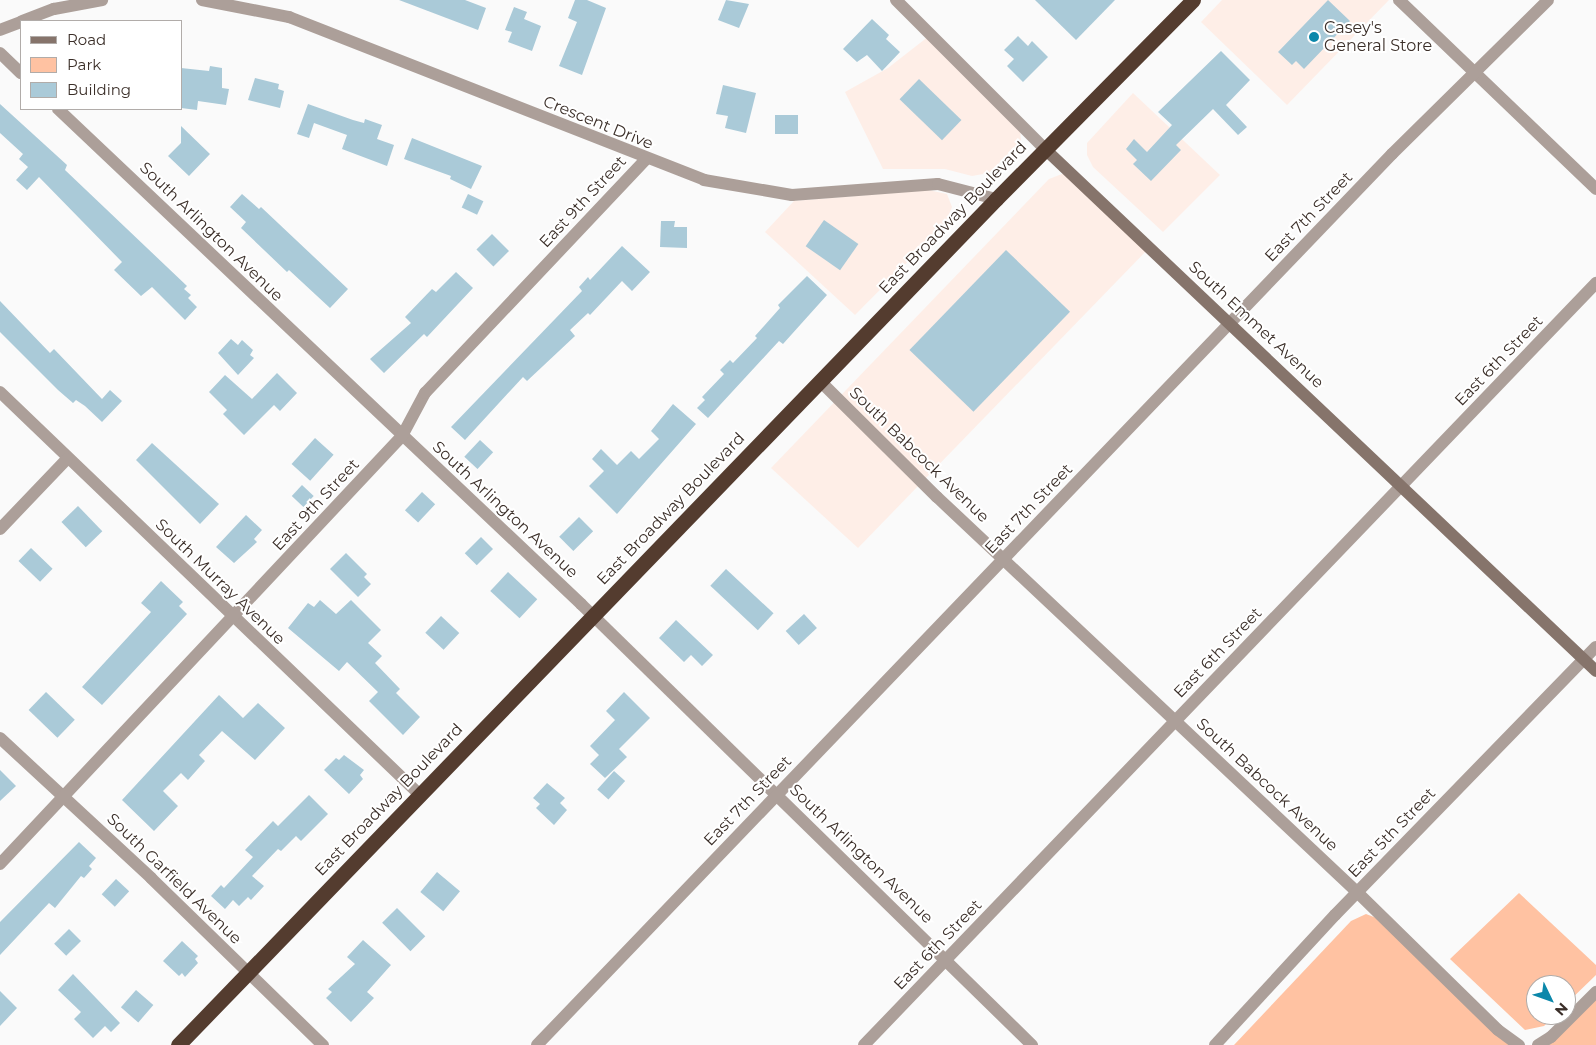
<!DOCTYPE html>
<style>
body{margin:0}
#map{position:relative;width:1596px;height:1045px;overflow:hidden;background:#fafafa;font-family:Montserrat,sans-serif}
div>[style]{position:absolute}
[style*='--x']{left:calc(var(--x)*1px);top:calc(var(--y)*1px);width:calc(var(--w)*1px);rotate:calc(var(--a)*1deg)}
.built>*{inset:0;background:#feeee7}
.green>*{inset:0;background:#ffc2a2}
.building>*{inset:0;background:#aacad8;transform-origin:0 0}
.street>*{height:12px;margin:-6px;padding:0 6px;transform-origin:6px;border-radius:6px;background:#ac9f99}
.secondary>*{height:12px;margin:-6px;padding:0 6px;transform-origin:6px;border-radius:6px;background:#86746b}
.highway>*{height:15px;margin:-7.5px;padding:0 7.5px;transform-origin:7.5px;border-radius:7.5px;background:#543c2f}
.dots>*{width:14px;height:14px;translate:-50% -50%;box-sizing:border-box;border:2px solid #fff;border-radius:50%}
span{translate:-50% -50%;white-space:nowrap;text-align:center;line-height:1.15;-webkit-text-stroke:4px #fff;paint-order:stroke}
.poi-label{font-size:16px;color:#3b2f29}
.left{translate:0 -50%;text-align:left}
.street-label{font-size:16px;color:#3b2f29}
.legend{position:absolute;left:20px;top:20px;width:162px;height:90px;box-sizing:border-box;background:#fff;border:1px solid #b1aca9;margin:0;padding:6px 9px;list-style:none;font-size:15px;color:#3b2f29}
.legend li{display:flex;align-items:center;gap:10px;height:25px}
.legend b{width:25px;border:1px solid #b1aca9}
.north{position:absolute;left:1526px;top:975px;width:50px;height:50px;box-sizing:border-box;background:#fff;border:1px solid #b1aca9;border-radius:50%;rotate:132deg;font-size:14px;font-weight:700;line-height:20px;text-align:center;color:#3b2f29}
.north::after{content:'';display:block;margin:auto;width:18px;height:22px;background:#0b87aa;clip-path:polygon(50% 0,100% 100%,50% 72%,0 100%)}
</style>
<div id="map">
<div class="built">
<div style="clip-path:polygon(1222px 0,1389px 0,1287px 105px,1201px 22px)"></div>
<div style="clip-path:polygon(929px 36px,1020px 127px,1021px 141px,989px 173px,972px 176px,945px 169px,883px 169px,845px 92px,888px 68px)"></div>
<div style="clip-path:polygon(1133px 93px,1220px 175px,1163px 232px,1093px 167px,1087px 155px,1087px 143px)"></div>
<div style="clip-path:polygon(1062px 174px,1072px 175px,1151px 246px,858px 548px,771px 468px,1049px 179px)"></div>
<div style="clip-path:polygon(928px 190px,947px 194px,952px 207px,945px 224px,855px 315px,765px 232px,794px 201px)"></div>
</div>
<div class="green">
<div style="clip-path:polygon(1519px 893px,1596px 965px,1596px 975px,1566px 1004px,1566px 985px,1536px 985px,1536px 1015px,1555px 1015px,1544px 1026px,1525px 1030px,1450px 959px)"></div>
<div style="clip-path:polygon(1366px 914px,1379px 919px,1513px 1045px,1234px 1045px,1351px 921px)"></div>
<div style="clip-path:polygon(1596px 998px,1596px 1045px,1549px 1045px)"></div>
</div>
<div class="building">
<div style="clip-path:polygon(399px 0,465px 0,486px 8px,478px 30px)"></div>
<div style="clip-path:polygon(575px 0,587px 0,606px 8px,582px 75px,559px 66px,577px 22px,568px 18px)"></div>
<div style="clip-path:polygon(726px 0,749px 4px,739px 28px,718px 20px)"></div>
<div style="clip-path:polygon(1035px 0,1115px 0,1076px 40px)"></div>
<div style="clip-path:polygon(1328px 0,1350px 21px,1304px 69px,1296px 61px,1292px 65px,1278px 52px)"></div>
<div style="clip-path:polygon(514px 7px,527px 12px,524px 19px,541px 26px,532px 51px,508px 42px,512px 32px,505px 30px)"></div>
<div style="clip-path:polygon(872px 19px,889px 35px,886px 39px,900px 52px,882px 71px,867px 55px,857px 62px,843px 49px)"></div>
<div style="clip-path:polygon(1018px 36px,1028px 46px,1032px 41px,1048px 57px,1023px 82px,1007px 66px,1014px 59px,1004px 50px)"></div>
<div style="clip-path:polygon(1221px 51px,1250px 80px,1226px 105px,1247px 127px,1238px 135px,1213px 109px,1176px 145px,1181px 150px,1151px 181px,1133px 164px,1137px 160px,1126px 149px,1134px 139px,1147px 152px,1172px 125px,1158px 112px)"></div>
<div style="clip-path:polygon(210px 66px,222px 68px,222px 88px,229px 89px,226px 105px,198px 101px,197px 110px,181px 108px,181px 68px,209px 71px)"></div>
<div style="clip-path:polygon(255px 78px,279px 84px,278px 89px,284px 91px,280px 108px,248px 100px)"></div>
<div style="left:919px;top:79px;width:59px;height:28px;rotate:44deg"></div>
<div style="clip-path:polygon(723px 85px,756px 93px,746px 133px,725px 128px,728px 116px,716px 114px)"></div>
<div style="clip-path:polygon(0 104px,67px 165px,65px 170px,187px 286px,184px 289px,191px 295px,188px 298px,197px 307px,185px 320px,152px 287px,141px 296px,114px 270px,122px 262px,39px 177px,27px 190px,16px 180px,28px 167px,19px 159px,23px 154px,0 133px)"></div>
<div style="clip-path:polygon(308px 104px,353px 120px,364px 123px,365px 119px,382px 125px,377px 139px,394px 145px,387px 166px,342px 149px,347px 135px,314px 123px,309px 138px,297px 134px)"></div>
<div style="left:775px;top:115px;width:23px;height:19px"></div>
<div style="clip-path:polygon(181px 126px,210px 154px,189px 176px,168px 156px,181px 143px)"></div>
<div style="clip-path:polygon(412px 138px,482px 166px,471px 189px,450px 179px,451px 176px,404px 159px)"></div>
<div style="clip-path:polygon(242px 194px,259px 209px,261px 207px,348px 289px,330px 308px,289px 270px,287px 272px,241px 228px,246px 222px,230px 207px)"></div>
<div style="left:468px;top:194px;width:17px;height:15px;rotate:25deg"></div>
<div style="left:824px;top:220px;width:42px;height:32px;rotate:35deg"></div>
<div style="clip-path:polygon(661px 221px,675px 221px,674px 227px,687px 227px,687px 248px,660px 247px)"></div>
<div style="left:492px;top:234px;width:24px;height:22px;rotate:45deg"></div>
<div style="clip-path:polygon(622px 246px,650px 272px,632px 291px,622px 281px,590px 315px,588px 313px,570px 330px,575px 336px,527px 381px,523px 377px,465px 440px,451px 427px,582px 291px,579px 287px,588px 277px,590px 280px)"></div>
<div style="left:1006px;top:250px;width:89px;height:139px;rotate:44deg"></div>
<div style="clip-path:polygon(456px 272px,473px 288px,427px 337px,424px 334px,384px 373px,370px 359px,411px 323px,405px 317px,432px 289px,436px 292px)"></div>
<div style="clip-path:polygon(807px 276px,827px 295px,783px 344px,779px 341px,708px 418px,697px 408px,705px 400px,702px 397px,724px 374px,720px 370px,730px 360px,733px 363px,757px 338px,755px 336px,780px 308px,778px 305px)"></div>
<div style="clip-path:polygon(0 301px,50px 353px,54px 349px,102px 399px,110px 390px,122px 401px,102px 422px,85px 406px,76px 400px,73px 403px,58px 390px,0 332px)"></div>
<div style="clip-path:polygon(231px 339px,238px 345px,242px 340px,253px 350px,250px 355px,254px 358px,238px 375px,218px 353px)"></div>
<div style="clip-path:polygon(277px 373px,297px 393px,280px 411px,274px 405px,244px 435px,223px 414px,227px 410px,209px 392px,225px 375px,252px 399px)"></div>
<div style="clip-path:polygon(673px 404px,696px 424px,617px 514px,589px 486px,604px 471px,592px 459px,601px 449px,617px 465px,631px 451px,639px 459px,659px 439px,651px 431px)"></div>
<div style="left:315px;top:438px;width:25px;height:35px;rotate:42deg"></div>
<div style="left:480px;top:440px;width:18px;height:23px;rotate:43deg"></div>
<div style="clip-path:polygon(152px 443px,219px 504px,200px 524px,136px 460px)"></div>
<div style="left:302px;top:485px;width:16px;height:15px;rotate:43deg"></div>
<div style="left:422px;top:492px;width:18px;height:25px;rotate:43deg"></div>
<div style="left:78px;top:506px;width:35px;height:23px;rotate:46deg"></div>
<div style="clip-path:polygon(246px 515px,262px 530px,254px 539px,257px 542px,234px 563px,216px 547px)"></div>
<div style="left:579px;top:517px;width:20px;height:28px;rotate:45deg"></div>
<div style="left:481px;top:537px;width:17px;height:23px;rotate:45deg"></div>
<div style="left:31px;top:548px;width:30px;height:18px;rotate:44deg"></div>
<div style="clip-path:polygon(346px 553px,367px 574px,364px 577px,371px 584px,358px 597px,330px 569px)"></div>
<div style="left:726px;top:569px;width:65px;height:23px;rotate:43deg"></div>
<div style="left:508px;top:572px;width:40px;height:26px;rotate:43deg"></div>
<div style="clip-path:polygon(161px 581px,183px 602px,179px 606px,187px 614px,102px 705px,82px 687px,151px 612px,141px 603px)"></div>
<div style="clip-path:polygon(320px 600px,336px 614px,351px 600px,381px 630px,368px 643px,382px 656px,375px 663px,400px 689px,396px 693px,420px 717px,403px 735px,369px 701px,378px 692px,347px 662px,339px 671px,288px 628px,308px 603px,314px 607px)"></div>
<div style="left:804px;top:614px;width:19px;height:25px;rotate:47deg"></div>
<div style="left:441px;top:616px;width:25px;height:23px;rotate:43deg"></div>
<div style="clip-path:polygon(676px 620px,713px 655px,702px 666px,691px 655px,684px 662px,659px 638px)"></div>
<div style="left:46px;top:692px;width:40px;height:25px;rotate:44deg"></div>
<div style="clip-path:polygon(624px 692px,650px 718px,619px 749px,627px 757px,605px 778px,590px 764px,599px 755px,590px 746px,615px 720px,606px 711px)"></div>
<div style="clip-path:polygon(219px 695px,243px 718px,258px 703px,285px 728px,255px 760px,222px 731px,199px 755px,205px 761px,188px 780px,181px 773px,163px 791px,178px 806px,154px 831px,122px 800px)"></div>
<div style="clip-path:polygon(344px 755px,364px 770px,360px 775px,363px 779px,349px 794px,324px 770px,336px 758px,339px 760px)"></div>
<div style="clip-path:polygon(0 770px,16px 786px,0 801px)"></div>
<div style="left:614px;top:771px;width:15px;height:25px;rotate:42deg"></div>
<div style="clip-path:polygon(547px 783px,565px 798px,560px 803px,567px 810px,554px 825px,536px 808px,540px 804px,533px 798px)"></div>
<div style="clip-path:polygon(309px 795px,328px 814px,301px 841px,296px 836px,281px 851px,278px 849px,252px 876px,264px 886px,251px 900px,248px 897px,239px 906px,233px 900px,225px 909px,211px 896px,221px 885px,224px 888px,253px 857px,245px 850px,273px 821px,278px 826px)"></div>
<div style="clip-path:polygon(79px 842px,96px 858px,89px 866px,92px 869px,84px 878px,81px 876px,55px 908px,49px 903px,0 955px,0 922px)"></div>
<div style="left:437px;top:872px;width:30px;height:26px;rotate:40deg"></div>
<div style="left:116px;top:879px;width:18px;height:21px;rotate:43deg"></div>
<div style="left:397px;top:908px;width:40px;height:21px;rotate:45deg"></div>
<div style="left:69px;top:929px;width:17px;height:21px;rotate:45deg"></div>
<div style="clip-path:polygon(363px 940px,391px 965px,367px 992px,374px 998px,351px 1022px,326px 998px,332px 992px,328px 989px,355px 964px,347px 957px)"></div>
<div style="clip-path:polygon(182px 941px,198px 956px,195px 959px,198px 963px,185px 977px,182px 973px,179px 976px,163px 961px)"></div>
<div style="clip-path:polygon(73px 974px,120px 1023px,111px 1032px,105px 1026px,93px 1038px,74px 1019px,81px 1012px,58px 990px)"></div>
<div style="left:136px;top:990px;width:23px;height:23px;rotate:41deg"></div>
<div style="clip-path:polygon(0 991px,17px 1008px,0 1026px)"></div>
</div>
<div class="street">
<div style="--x:202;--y:0;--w:89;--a:11.1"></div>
<div style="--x:289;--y:17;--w:446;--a:21.4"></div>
<div style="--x:704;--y:180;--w:89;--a:9.7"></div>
<div style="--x:792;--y:195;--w:146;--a:-4.3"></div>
<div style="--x:938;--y:184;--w:60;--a:14.5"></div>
<div style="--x:896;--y:0;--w:211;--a:45"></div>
<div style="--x:1399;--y:0;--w:273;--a:43.8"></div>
<div style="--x:22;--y:21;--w:34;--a:-21"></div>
<div style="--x:54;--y:9;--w:49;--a:-10.6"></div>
<div style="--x:0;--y:30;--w:22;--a:-21"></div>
<div style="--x:0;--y:53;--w:29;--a:44"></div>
<div style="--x:58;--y:109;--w:720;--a:43.42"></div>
<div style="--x:581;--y:604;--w:631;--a:44.36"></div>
<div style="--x:820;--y:381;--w:165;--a:44.8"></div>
<div style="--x:937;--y:497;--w:577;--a:43.24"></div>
<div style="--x:1357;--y:892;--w:197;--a:44.4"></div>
<div style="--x:1498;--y:1030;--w:26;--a:36"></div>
<div style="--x:0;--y:392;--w:581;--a:43.81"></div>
<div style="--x:0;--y:529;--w:97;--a:-46.3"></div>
<div style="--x:0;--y:738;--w:206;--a:42.8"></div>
<div style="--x:151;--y:878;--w:240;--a:44.2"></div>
<div style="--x:0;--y:864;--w:587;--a:-46.79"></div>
<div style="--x:402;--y:436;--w:49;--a:-61.9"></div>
<div style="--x:425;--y:393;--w:320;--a:-46.6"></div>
<div style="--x:537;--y:1045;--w:1235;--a:-46.18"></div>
<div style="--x:1392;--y:154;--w:219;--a:-44.6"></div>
<div style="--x:864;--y:1045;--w:1057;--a:-46.15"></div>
<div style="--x:1215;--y:1045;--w:177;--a:-47.3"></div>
<div style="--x:1335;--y:915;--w:374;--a:-45.8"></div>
<div style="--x:1538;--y:1045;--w:15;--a:-32"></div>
<div style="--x:1551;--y:1037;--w:64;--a:-45"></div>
</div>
<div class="secondary">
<div style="--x:1045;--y:149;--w:759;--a:43.45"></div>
</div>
<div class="highway">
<div style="--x:178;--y:1045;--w:1177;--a:-45.96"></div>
<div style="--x:996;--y:199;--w:280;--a:-45.3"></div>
</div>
<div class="dots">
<div style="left:1314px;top:37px;background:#0b87aa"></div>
</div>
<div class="poi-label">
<span class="left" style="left:1324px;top:37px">Casey's<br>General Store</span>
</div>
<div class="street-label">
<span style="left:598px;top:123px;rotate:22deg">Crescent Drive</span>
<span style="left:583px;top:202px;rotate:-47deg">East 9th Street</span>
<span style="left:1309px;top:217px;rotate:-46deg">East 7th Street</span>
<span style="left:953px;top:218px;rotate:-46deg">East Broadway Boulevard</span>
<span style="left:211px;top:232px;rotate:44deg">South Arlington Avenue</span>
<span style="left:1256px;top:325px;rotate:43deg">South Emmet Avenue</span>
<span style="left:1499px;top:361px;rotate:-46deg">East 6th Street</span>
<span style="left:919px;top:455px;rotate:44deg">South Babcock Avenue</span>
<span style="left:316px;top:505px;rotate:-47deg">East 9th Street</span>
<span style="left:671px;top:509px;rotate:-46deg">East Broadway Boulevard</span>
<span style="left:1029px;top:509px;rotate:-46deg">East 7th Street</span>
<span style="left:505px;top:510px;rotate:43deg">South Arlington Avenue</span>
<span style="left:220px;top:582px;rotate:44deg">South Murray Avenue</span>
<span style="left:1218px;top:653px;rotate:-46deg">East 6th Street</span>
<span style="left:1267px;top:785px;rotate:43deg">South Babcock Avenue</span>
<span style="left:389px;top:800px;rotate:-46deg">East Broadway Boulevard</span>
<span style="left:748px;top:801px;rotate:-46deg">East 7th Street</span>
<span style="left:1392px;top:833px;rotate:-46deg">East 5th Street</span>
<span style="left:861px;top:854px;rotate:44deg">South Arlington Avenue</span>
<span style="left:174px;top:879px;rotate:44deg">South Garfield Avenue</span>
<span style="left:938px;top:945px;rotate:-46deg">East 6th Street</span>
</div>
<ul class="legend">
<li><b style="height:6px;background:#86746b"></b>Road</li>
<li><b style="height:14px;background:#ffc2a2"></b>Park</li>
<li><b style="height:14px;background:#aacad8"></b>Building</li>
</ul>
<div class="north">N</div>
</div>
